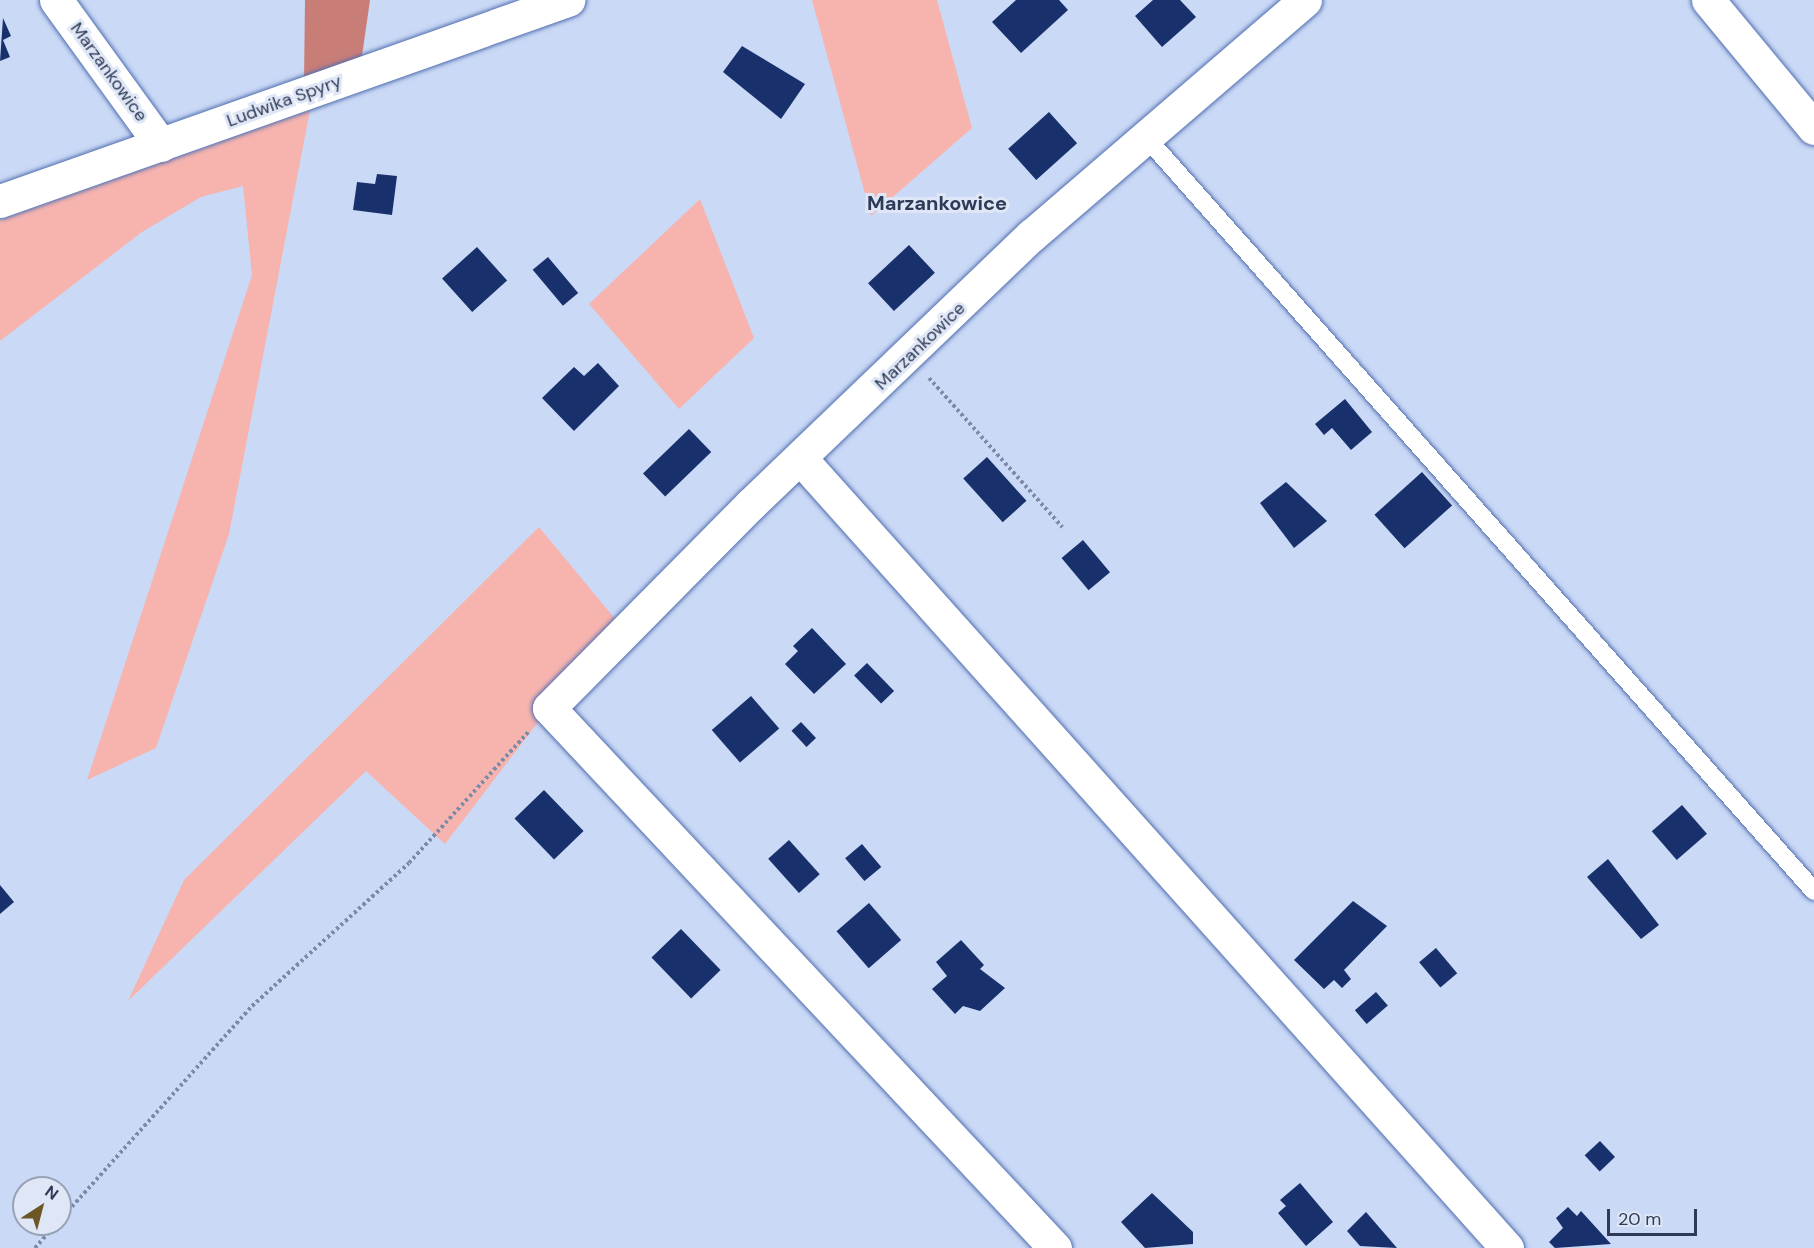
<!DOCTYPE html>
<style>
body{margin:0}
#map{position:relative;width:1814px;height:1248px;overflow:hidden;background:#cad9f6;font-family:"DM Sans",sans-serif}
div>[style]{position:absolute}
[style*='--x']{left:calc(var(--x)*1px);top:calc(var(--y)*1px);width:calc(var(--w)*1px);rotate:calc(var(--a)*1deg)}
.green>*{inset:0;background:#f7b4af}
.forest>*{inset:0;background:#c97d77}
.building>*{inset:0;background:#18316c;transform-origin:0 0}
.path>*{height:4px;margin-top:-2px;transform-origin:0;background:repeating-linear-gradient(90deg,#7c8aa7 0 3px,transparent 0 6px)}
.roads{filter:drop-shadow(0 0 2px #506eaf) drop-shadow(0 0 2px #506eaf)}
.lane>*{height:18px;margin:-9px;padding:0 9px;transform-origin:9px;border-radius:9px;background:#fff}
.street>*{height:33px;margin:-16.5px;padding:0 16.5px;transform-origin:16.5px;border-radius:16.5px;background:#fff}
.secondary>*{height:33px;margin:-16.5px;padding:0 16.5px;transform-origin:16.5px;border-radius:16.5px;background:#fff}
span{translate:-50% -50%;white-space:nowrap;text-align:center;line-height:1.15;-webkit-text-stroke:6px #dfe6f5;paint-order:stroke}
.street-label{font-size:18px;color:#2e3b58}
.neighbourhood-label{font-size:20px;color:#2e3b58;font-weight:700}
.north{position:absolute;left:12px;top:1176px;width:60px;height:60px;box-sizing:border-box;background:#dfe6f5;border:2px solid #98a2b6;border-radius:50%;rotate:36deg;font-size:16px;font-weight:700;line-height:24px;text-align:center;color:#2e3b58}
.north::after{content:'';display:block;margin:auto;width:21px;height:27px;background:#6d5727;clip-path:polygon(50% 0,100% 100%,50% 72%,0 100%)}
.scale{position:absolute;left:1607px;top:1209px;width:90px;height:27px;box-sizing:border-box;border:3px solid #2e3b58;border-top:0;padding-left:8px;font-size:18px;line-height:21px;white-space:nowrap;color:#2e3b58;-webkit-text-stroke:4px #dfe6f5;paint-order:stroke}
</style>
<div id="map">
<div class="green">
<div style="clip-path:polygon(812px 0,937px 0,972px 128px,871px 216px)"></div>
<div style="clip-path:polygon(310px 110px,229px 534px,156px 748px,87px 780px,252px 275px,243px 186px,201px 197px,142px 232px,0 341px,0 220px)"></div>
<div style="clip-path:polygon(700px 199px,754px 338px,679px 409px,589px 304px)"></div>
<div style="clip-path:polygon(539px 527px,616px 620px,445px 844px,366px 771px,128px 1001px,184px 880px)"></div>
</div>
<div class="forest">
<div style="clip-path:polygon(305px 0,370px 0,362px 56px,304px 82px)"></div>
</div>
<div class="building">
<div style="clip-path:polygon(1016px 0,1059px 0,1068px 10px,1021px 53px,992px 22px)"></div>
<div style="clip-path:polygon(1153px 0,1180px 0,1196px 17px,1162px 47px,1135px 16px)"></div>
<div style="clip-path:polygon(3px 18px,11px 36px,3px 40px,10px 57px,0 61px)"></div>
<div style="clip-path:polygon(742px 46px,805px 84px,781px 119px,723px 72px)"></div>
<div style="left:1049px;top:112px;width:42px;height:55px;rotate:48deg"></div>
<div style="clip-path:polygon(377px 174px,397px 176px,392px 215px,353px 210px,357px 182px,375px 184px)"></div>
<div style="left:909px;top:245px;width:38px;height:56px;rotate:47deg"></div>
<div style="left:477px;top:247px;width:45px;height:47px;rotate:48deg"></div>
<div style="left:548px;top:257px;width:47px;height:20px;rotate:50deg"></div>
<div style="clip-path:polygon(598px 363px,619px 386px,574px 431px,542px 398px,574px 367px,584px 376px)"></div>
<div style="clip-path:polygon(1345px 399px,1372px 432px,1351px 450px,1332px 428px,1324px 435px,1315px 424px)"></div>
<div style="left:689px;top:429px;width:32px;height:64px;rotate:46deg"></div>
<div style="left:987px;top:457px;width:59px;height:32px;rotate:48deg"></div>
<div style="left:1422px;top:472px;width:45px;height:64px;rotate:48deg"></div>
<div style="clip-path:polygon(1286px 482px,1327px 521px,1294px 548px,1260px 503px)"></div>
<div style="left:1083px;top:540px;width:42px;height:28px;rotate:50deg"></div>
<div style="clip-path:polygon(812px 628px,846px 664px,814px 694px,785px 664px,798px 651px,793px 646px)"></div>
<div style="left:867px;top:663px;width:39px;height:18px;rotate:46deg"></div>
<div style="left:751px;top:696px;width:43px;height:52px;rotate:49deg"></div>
<div style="left:801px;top:722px;width:22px;height:13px;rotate:47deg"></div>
<div style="left:544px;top:790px;width:57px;height:41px;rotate:46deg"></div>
<div style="left:1682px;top:805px;width:38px;height:40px;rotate:49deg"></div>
<div style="left:789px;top:840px;width:46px;height:28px;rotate:48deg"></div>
<div style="left:862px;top:844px;width:30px;height:22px;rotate:50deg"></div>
<div style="clip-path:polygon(1608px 859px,1659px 925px,1641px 939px,1587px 877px)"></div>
<div style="clip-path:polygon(0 885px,14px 902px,0 914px)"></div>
<div style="clip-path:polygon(1353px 901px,1387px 926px,1344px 970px,1351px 979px,1342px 988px,1334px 980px,1324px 989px,1294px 960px)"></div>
<div style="left:869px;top:903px;width:49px;height:43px;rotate:49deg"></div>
<div style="left:681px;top:929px;width:57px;height:41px;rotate:46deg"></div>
<div style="clip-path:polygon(961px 940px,984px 965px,980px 969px,1005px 988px,980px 1011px,963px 1006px,955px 1014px,932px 989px,947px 976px,936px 962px)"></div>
<div style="left:1436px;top:948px;width:33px;height:22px;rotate:50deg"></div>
<div style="left:1376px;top:992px;width:18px;height:28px;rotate:49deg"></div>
<div style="left:1600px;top:1141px;width:22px;height:21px;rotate:47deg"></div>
<div style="clip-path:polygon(1300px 1183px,1333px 1222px,1306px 1246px,1278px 1213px,1286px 1206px,1280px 1200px)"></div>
<div style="clip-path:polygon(1152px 1193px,1193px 1232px,1193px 1244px,1145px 1248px,1121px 1222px)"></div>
<div style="clip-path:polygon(1568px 1207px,1577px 1216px,1581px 1211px,1611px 1244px,1555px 1248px,1549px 1242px,1563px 1228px,1556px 1218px)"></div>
<div style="clip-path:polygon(1366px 1212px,1397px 1248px,1360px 1246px,1347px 1231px)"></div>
</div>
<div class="path">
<div style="--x:929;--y:378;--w:200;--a:48.2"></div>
<div style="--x:60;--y:1220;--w:288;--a:-48.1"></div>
<div style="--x:252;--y:1006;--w:212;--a:-42.3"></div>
<div style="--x:409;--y:863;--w:177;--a:-47.7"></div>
<div style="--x:35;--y:1248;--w:32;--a:-49"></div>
</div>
<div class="roads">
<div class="lane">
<div style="--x:1144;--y:135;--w:1010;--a:48.45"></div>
</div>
<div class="street">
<div style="--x:56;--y:0;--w:179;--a:54.1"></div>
<div style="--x:1708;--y:0;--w:166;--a:50.4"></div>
<div style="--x:801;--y:459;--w:1059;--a:48.18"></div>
<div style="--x:1055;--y:1248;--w:740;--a:-133.14"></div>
<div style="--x:549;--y:708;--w:287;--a:-45.3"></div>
<div style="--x:751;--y:504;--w:389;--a:-43.8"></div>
<div style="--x:1032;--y:235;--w:360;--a:-40.7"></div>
</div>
<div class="secondary">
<div style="--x:0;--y:201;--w:603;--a:-19.49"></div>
</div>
</div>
<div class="street-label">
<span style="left:109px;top:72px;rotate:54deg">Marzankowice</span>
<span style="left:284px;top:101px;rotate:-20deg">Ludwika Spyry</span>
<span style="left:920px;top:346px;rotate:-44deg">Marzankowice</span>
</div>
<div class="neighbourhood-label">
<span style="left:937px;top:203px">Marzankowice</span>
</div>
<div class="north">N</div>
<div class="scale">20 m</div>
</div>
